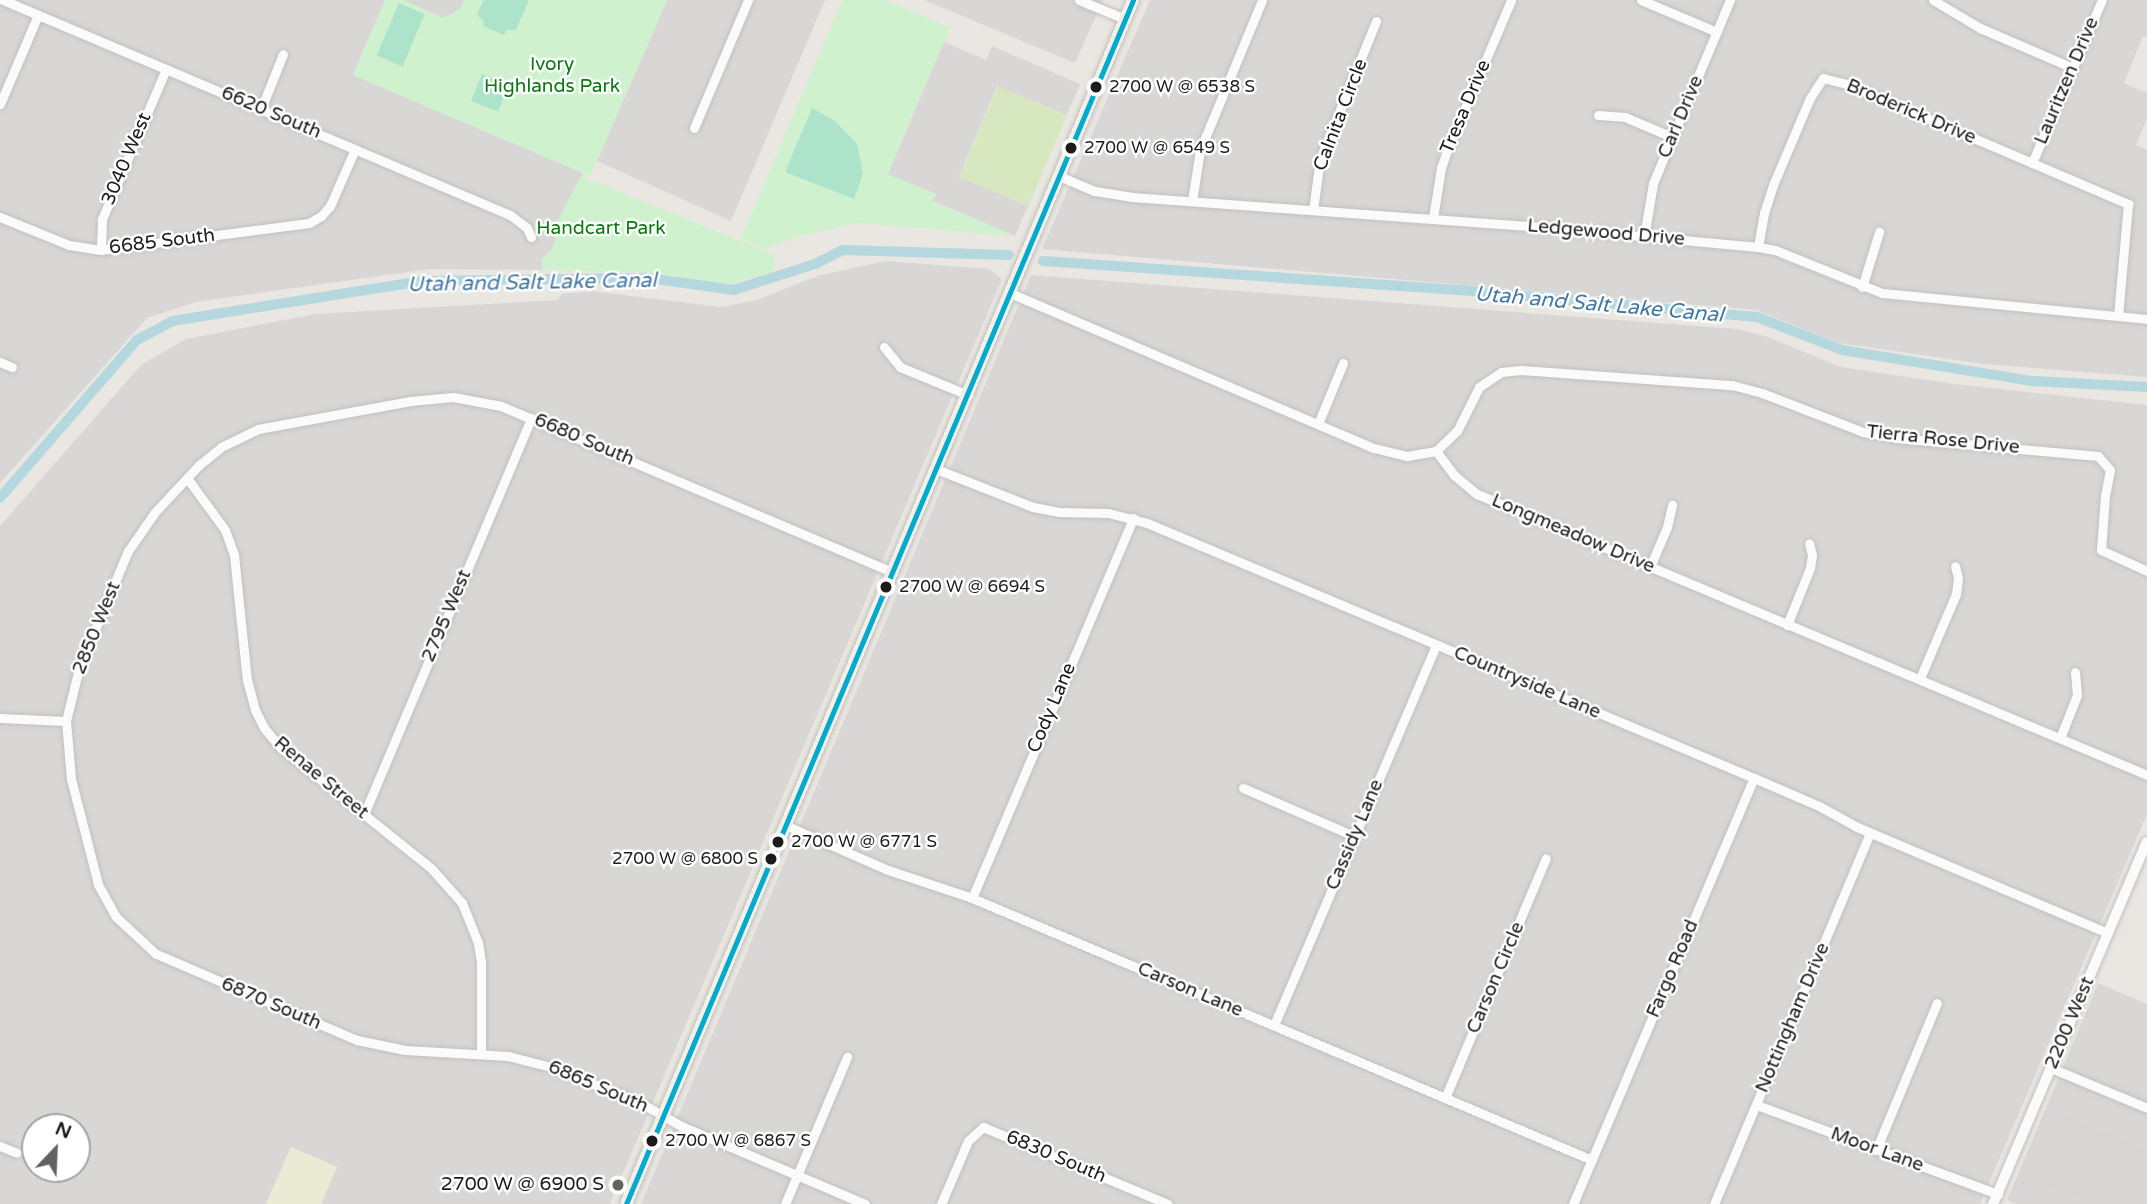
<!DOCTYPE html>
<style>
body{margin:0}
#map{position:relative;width:2147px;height:1204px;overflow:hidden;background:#eae7e3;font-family:"Varela Round",sans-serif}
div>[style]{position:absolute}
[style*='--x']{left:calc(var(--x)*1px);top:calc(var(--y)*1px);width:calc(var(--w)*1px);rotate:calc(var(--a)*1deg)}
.residential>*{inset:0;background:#d9d7d5}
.religious>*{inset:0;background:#d8d6d5}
.farmland>*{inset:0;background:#ebead5}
.grass>*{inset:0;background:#d7e8c0;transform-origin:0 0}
.park>*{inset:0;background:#cff1ce}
.pitch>*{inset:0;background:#ace3ca;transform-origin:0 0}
.parking>*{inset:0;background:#d8d7d5}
.canal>*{height:10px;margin:-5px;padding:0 5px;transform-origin:5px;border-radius:5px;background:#b5d7de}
.roads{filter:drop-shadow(0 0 2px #c2c1bf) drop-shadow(0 0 2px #c2c1bf)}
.minor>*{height:9px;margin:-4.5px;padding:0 4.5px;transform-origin:4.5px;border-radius:4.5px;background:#fcfbfb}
.tertiary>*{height:10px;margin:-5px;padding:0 5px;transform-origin:5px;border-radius:5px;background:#fcfbfb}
.secondary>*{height:12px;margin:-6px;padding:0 6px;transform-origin:6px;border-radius:6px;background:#f2f1e8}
.bus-1>*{height:5px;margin:-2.5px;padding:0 2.5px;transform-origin:2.5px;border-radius:2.5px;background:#00a9ce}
.dots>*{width:19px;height:19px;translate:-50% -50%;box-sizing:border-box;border:4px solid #fff;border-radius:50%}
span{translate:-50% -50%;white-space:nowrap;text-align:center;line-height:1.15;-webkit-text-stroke:5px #fff;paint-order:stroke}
.bus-label{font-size:17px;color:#1b1b1b}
.left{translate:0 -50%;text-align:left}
.right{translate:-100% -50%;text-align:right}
.park-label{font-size:19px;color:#09790f}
.street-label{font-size:19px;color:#1b1b1b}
.poi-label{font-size:19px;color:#1b1b1b}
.water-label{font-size:21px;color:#4377a3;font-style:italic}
.north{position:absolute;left:21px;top:1113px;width:70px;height:70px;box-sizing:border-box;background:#fff;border:2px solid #a4a4a4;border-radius:50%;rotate:23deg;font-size:19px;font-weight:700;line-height:28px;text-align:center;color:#1b1b1b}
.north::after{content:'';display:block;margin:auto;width:24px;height:32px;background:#636261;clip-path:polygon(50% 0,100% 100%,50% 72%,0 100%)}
</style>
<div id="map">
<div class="residential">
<div style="clip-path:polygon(0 0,385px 0,353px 75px,583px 173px,554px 229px,556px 239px,551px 251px,542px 258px,542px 270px,429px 269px,196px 302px,147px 318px,0 483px)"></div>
<div style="clip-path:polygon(667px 0,825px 0,731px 221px,597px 161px)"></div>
<div style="clip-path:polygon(924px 0,1103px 0,1075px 63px)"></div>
<div style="clip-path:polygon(1150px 0,2147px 0,2147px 37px,2143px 36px,2124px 83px,2147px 93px,2147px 118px,2136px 145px,2147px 150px,2147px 377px,1983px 364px,1838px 343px,1756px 310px,1042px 249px)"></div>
<div style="clip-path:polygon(evenodd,886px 261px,989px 269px,1002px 279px,610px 1204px,321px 1204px,337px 1167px,291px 1147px,266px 1204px,0 1204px,0 526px,141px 365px,186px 339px,315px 314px,557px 300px,562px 294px,591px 291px,721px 307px,757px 300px,820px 275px,886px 261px,35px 1127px,77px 1127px,77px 1169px,35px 1169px,35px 1127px)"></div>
<div style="clip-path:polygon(1031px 275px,1737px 329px,1765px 336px,1841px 367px,1955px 384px,2147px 405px,2147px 814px,1980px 1204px,641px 1204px)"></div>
<div style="clip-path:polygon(2098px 983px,2147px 1004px,2147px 1114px,2059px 1077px)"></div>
</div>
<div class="religious">
<div style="clip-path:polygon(2059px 1077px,2147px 1114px,2147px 1204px,2016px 1204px,2007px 1200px)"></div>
</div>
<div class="farmland">
<div style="clip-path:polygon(291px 1147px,337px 1167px,321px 1204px,266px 1204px)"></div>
</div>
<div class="grass">
<div style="left:998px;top:86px;width:75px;height:99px;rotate:23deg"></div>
</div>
<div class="park">
<div style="clip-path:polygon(385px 0,667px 0,590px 176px,353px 75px)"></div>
<div style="clip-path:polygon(842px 0,885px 0,950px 28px,888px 173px,936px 194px,933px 202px,1015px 236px,857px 223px,793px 238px,765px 249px,741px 239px)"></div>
<div style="clip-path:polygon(581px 176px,775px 255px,773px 272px,728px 284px,648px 272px,542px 270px,542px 258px,551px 251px,556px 239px,554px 229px)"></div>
</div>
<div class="pitch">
<div style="clip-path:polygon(484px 0,529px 0,516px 30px,506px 30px,504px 35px,483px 26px,484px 22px,477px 14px)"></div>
<div style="left:399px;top:3px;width:28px;height:57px;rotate:23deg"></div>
<div style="left:482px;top:74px;width:29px;height:29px;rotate:22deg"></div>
<div style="clip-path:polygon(812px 108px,835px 121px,857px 144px,863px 174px,854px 199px,785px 172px)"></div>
</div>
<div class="parking">
<div style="clip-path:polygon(404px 0,464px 0,460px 9px,443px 18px)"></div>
<div style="clip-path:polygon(944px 42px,986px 60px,992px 46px,1080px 84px,1067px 115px,997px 86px,959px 177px,1028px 206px,1015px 236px,933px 201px,936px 194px,888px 174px)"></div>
<div style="clip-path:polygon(2073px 1085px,2147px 1116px,2147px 1150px,2061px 1114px)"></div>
<div style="clip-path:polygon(2036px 1180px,2094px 1204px,2025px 1204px)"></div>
</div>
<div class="canal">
<div style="--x:1043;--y:261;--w:419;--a:4"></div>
<div style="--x:1461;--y:290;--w:297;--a:5.2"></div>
<div style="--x:1757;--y:317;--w:91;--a:21.2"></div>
<div style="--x:1842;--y:350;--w:193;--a:9.3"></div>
<div style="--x:2032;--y:381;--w:115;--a:3"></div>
<div style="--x:0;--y:498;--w:209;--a:-49.1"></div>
<div style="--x:137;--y:340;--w:40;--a:-28"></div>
<div style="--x:172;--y:321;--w:253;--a:-9.1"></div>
<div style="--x:422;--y:281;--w:226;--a:-0.8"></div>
<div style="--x:648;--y:278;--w:87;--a:7.9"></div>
<div style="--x:734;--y:290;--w:85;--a:-17.8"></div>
<div style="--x:815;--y:264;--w:31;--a:-27"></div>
<div style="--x:843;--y:250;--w:166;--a:1.7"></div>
</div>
<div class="roads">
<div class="minor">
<div style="--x:3;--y:0;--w:551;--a:22.98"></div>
<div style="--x:510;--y:215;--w:21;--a:37"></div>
<div style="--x:527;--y:228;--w:10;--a:66"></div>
<div style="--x:1079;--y:0;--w:50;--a:22.4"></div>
<div style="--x:1641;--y:0;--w:82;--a:22.8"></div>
<div style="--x:1933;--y:0;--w:55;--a:30.8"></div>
<div style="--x:1980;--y:28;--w:101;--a:23.3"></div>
<div style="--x:0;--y:104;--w:97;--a:-66.9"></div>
<div style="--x:261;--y:109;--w:59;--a:-68.2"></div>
<div style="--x:1598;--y:115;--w:27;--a:4"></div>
<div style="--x:1625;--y:117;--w:51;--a:23.1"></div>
<div style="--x:694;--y:128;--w:139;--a:-67.1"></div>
<div style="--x:2032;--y:163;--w:177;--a:-66.8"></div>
<div style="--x:1059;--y:176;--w:39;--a:23"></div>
<div style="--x:1095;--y:191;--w:38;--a:9"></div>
<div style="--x:1133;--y:197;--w:422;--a:4.2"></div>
<div style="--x:1554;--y:228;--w:205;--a:5.3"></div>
<div style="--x:1758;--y:247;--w:17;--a:10"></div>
<div style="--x:1775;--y:250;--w:115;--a:21.9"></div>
<div style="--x:1882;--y:293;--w:266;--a:5.6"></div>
<div style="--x:1192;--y:201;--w:52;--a:-81.1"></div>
<div style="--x:1200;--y:150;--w:162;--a:-67.5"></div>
<div style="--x:1313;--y:210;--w:51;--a:-82.2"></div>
<div style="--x:1320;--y:159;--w:149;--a:-67.9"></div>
<div style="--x:0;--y:217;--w:74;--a:22.1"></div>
<div style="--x:69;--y:245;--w:32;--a:9"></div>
<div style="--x:101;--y:250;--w:210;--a:-7.4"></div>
<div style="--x:309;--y:223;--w:14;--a:-30"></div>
<div style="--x:321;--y:216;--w:13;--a:-48"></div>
<div style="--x:330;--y:206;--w:62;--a:-66.3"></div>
<div style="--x:1433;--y:218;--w:51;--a:-80.9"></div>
<div style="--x:1441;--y:168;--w:21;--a:-71"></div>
<div style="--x:1448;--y:148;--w:161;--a:-66.9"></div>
<div style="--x:1644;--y:237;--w:55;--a:-80.5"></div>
<div style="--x:1653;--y:183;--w:199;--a:-67.2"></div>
<div style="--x:1758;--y:247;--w:35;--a:-80"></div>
<div style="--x:1764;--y:213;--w:29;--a:-72"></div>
<div style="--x:1773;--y:185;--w:95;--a:-67"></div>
<div style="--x:1810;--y:98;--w:24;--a:-57"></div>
<div style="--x:1823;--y:78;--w:25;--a:14"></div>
<div style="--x:1847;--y:84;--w:306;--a:23.1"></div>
<div style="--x:2128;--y:204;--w:112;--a:95.1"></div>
<div style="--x:101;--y:250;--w:31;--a:-88"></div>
<div style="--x:102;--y:219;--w:163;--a:-66.9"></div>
<div style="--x:1862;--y:287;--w:58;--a:-72.8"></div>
<div style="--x:1010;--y:293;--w:396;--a:23.1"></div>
<div style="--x:1374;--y:448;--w:34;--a:14"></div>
<div style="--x:1407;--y:456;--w:29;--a:-10"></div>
<div style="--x:1436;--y:451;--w:30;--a:53"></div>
<div style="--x:1454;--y:475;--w:30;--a:40"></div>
<div style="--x:1477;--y:494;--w:727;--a:22.75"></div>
<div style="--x:884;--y:347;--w:26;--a:51"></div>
<div style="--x:900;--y:367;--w:74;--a:22.4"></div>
<div style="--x:0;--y:362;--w:13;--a:23"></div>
<div style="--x:1318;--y:424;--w:66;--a:-67.7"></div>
<div style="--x:1436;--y:451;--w:29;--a:-44"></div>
<div style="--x:1457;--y:431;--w:49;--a:-63.4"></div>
<div style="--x:1479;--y:387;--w:27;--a:-34"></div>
<div style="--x:1501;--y:372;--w:20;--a:-6"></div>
<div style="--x:1521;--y:370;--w:212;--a:4.1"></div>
<div style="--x:1732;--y:385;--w:31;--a:15"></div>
<div style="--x:1762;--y:393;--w:108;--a:21.1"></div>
<div style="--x:1863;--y:432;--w:34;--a:10"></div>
<div style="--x:1896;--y:438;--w:203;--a:5.1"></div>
<div style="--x:2098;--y:456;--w:18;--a:49"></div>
<div style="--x:2110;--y:470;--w:26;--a:101"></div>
<div style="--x:2105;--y:496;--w:54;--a:94.2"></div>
<div style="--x:2101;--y:550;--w:51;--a:24.5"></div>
<div style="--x:936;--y:469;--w:104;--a:21.4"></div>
<div style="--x:1033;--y:507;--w:25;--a:11"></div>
<div style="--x:1058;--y:512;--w:50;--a:1.1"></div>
<div style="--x:1108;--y:513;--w:40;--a:14.4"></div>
<div style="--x:1147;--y:523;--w:658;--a:22.79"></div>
<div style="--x:1754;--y:778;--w:71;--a:23.3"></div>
<div style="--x:1819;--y:806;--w:43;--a:28.9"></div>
<div style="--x:1857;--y:827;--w:272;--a:22.9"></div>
<div style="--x:187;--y:478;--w:64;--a:53.8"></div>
<div style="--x:225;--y:530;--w:27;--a:70"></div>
<div style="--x:234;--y:555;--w:126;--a:84.1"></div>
<div style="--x:247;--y:680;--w:31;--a:75"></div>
<div style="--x:255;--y:710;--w:20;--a:63"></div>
<div style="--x:264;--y:728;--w:26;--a:50"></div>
<div style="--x:281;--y:748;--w:192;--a:38.7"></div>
<div style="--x:431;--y:868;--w:47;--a:48.5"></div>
<div style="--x:462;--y:903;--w:43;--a:68.2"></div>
<div style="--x:478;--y:943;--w:20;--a:81"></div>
<div style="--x:481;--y:963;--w:91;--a:90"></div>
<div style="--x:1650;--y:567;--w:43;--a:-67"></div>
<div style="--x:1667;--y:527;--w:23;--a:-77"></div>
<div style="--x:1787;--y:625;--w:61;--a:-68"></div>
<div style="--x:1810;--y:568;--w:13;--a:-81"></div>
<div style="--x:1812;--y:555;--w:12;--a:-104"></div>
<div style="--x:1920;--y:678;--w:91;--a:-66.8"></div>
<div style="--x:1956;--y:594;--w:16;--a:-83"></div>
<div style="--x:1958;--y:578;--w:12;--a:-104"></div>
<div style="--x:0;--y:718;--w:66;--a:2.6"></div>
<div style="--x:2060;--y:738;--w:46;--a:-68.4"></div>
<div style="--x:2077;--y:695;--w:23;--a:-95"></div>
<div style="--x:1243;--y:788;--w:121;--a:23.4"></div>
<div style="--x:364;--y:814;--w:430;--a:-67.1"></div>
<div style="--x:785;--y:825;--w:112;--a:23.6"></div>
<div style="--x:888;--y:870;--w:89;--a:18.4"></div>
<div style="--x:972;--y:898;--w:673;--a:22.91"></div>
<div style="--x:972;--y:898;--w:413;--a:-67"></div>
<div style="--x:1274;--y:1025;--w:413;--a:-66.9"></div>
<div style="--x:2051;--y:1068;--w:104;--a:22.6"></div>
<div style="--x:1445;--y:1098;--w:260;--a:-67.2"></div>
<div style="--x:1757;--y:1105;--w:257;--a:20.3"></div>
<div style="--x:0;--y:1146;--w:18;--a:22"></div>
<div style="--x:1876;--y:1150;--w:159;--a:-67.5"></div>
<div style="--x:785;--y:1204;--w:160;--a:-67.1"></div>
<div style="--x:865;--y:1204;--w:200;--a:-157"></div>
<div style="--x:681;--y:1126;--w:46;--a:-150.1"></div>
<div style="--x:641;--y:1103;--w:97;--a:-158.2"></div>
<div style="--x:551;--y:1067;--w:44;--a:-165.7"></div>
<div style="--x:508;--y:1056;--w:103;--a:-176.7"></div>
<div style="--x:405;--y:1050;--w:49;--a:-168.2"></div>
<div style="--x:357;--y:1040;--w:219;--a:-156.8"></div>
<div style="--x:156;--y:954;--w:54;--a:-137.2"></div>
<div style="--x:116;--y:917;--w:38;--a:-119"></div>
<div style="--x:98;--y:884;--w:108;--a:-104.4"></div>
<div style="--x:71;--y:779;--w:58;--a:-94.9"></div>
<div style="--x:66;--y:721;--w:55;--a:-76.2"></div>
<div style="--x:79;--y:668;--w:127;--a:-67.3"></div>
<div style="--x:128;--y:551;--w:47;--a:-55.3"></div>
<div style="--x:155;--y:512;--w:64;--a:-46.9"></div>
<div style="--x:199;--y:465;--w:28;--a:-39"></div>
<div style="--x:221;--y:447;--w:41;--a:-25.9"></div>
<div style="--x:258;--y:429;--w:155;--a:-10.4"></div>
<div style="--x:410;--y:401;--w:43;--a:-5.3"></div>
<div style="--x:453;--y:397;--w:49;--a:10.6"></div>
<div style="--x:501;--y:406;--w:426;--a:23"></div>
<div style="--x:941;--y:1204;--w:69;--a:-66.8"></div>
<div style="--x:968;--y:1141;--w:21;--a:-43"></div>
<div style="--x:983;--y:1127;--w:200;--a:22.6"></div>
<div style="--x:1573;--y:1204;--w:463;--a:-67"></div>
<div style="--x:1714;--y:1204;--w:403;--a:-67.2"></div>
</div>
<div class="tertiary">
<div style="--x:1993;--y:1204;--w:393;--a:-67"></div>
</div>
<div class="secondary">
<div style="--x:626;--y:1204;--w:1306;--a:-67.16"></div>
</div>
</div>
<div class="bus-1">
<div style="--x:626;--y:1204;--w:1306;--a:-67.16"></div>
</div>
<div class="dots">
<div style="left:1096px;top:87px;background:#1b1b1b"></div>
<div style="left:1071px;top:148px;background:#1b1b1b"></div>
<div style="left:886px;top:587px;background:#1b1b1b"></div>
<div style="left:778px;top:842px;background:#1b1b1b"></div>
<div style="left:771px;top:859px;background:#1b1b1b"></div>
<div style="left:652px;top:1141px;background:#1b1b1b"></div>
<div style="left:618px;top:1185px;background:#636261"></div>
</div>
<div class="bus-label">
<span class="left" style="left:1109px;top:87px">2700 W @ 6538 S</span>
<span class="left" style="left:1084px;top:148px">2700 W @ 6549 S</span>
<span class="left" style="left:899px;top:587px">2700 W @ 6694 S</span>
<span class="left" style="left:791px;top:842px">2700 W @ 6771 S</span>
<span class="right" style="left:758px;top:859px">2700 W @ 6800 S</span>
<span class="left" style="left:665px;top:1141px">2700 W @ 6867 S</span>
</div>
<div class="park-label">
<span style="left:552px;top:76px">Ivory<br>Highlands Park</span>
<span style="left:601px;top:229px">Handcart Park</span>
</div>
<div class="street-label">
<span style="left:2067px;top:81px;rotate:-67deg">Lauritzen Drive</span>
<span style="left:1466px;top:107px;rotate:-67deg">Tresa Drive</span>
<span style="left:1911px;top:112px;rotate:23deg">Broderick Drive</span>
<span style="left:271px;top:113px;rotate:23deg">6620 South</span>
<span style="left:1341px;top:115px;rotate:-69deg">Calnita Circle</span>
<span style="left:1681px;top:117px;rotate:-67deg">Carl Drive</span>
<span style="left:127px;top:159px;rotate:-67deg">3040 West</span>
<span style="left:1606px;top:233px;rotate:5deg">Ledgewood Drive</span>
<span style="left:162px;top:242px;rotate:-7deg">6685 South</span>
<span style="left:584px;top:440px;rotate:23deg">6680 South</span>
<span style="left:1943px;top:440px;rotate:6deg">Tierra Rose Drive</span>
<span style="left:1573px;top:534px;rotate:23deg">Longmeadow Drive</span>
<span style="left:447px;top:616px;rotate:-67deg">2795 West</span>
<span style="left:97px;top:628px;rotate:-68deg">2850 West</span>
<span style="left:1527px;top:683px;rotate:23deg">Countryside Lane</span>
<span style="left:1052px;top:708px;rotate:-67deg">Cody Lane</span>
<span style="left:321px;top:778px;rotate:40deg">Renae Street</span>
<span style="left:1355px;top:835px;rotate:-67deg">Cassidy Lane</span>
<span style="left:1673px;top:969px;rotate:-67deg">Fargo Road</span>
<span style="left:1496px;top:978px;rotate:-67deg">Carson Circle</span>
<span style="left:1190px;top:990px;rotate:23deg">Carson Lane</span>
<span style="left:271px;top:1004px;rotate:23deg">6870 South</span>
<span style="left:1793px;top:1018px;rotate:-67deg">Nottingham Drive</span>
<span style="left:2070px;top:1023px;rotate:-67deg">2200 West</span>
<span style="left:598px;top:1087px;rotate:23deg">6865 South</span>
<span style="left:1877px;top:1150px;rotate:20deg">Moor Lane</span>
<span style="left:1056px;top:1157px;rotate:23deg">6830 South</span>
</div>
<div class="poi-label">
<span class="right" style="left:604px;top:1185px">2700 W @ 6900 S</span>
</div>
<div class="water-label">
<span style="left:532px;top:283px;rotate:-1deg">Utah and Salt Lake Canal</span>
<span style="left:1599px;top:305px;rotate:5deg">Utah and Salt Lake Canal</span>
</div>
<div class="north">N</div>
</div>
